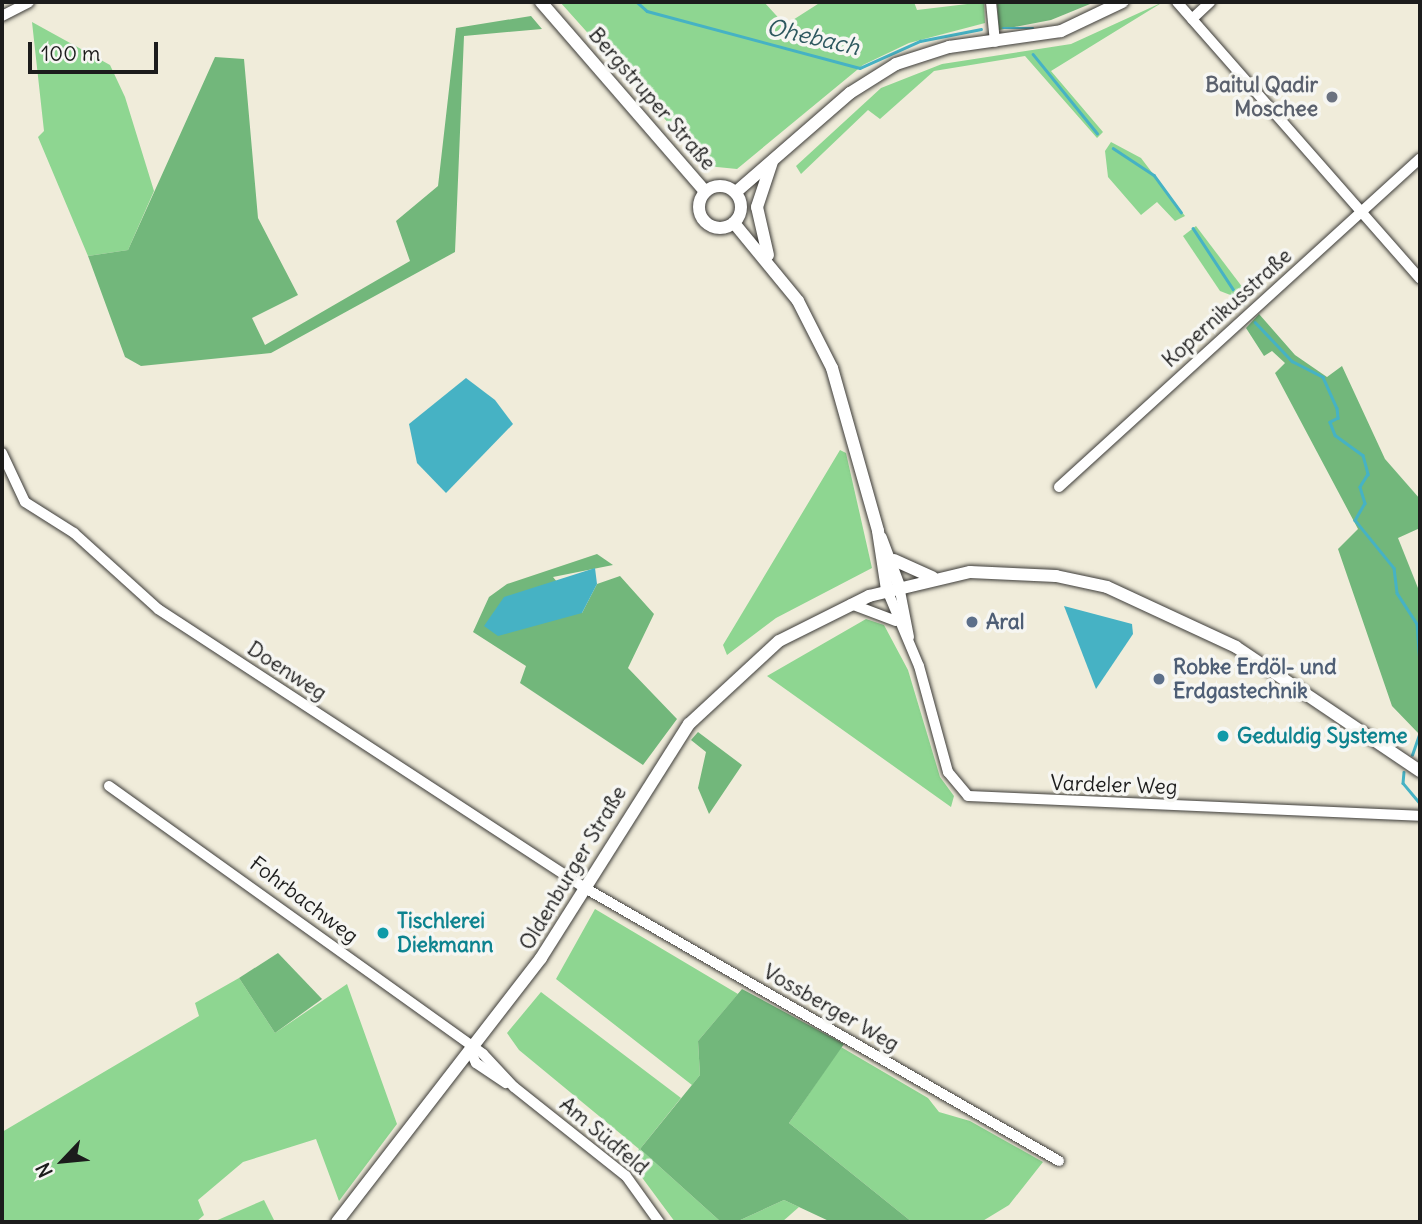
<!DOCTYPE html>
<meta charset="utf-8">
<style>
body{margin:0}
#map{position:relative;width:1422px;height:1224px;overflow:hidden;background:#f0ecda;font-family:Delius,sans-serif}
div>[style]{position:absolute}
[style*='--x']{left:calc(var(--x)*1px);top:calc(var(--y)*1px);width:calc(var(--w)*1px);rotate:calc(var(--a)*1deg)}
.green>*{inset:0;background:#8ed691}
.forest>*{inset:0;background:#72b77b}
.water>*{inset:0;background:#46b2c4}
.stream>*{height:2.5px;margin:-1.25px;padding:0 1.25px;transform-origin:1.25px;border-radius:1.25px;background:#46b2c4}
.roads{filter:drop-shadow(0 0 2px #3c3b38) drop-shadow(0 0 2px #3c3b38)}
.minor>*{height:10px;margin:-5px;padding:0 5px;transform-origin:5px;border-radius:5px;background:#fff}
.major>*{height:12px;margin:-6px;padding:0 6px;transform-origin:6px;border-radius:6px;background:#fff}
.major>.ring{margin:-6px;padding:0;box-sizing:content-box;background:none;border:12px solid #fff;border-radius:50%}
.dots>*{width:19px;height:19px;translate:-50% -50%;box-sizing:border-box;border:4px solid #f6f6f2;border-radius:50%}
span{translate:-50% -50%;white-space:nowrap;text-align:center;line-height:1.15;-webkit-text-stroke:7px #f6f6f2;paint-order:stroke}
.worship-label{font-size:21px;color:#5b616d;font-weight:700}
.right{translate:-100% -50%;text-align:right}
.street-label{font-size:21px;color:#1c1c1c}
.service-label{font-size:21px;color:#4e5e75;font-weight:700}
.left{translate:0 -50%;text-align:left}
.culture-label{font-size:21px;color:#0d838f;font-weight:700}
.water-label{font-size:23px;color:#2d585f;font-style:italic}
.frame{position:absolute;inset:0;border:4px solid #1c1c1c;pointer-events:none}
.north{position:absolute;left:28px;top:1126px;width:70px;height:70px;-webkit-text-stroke:5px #f6f6f2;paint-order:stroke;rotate:244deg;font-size:19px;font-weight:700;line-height:28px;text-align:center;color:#1c1c1c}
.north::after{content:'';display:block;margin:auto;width:24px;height:32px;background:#1c1c1c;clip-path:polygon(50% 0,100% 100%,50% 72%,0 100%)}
.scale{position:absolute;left:28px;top:42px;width:130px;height:32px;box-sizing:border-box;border:4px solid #1c1c1c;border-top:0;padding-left:9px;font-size:21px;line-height:24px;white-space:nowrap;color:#1c1c1c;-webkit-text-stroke:5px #f6f6f2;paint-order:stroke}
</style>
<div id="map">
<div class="green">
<div style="clip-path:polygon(560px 2px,764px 2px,785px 25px,821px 2px,914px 2px,917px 10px,984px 2px,985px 23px,909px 43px,863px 65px,737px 169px,707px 166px)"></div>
<div style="clip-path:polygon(1163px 2px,1051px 71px,1103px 132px,1097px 138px,1025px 56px,934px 71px,880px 119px,868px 110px,801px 174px,796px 166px,881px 88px,942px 64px,1071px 44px)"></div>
<div style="clip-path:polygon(32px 22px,110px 65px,125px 97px,154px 191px,128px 250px,88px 256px,38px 137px,44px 131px)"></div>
<div style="clip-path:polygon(1111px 142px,1141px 158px,1185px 216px,1175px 221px,1157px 202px,1141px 215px,1108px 177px,1105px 151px)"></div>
<div style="clip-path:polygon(1196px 226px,1243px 288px,1233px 296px,1220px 291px,1183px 236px)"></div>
<div style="clip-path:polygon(840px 450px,846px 453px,872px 568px,776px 618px,727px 655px,723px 645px)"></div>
<div style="clip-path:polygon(866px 619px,884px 625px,908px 670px,940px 777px,954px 796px,951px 807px,767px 676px)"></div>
<div style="clip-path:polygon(595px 909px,738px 994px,698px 1041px,700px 1075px,692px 1085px,556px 979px)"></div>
<div style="clip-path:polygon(239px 978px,275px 1033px,347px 984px,397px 1124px,339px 1201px,316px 1139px,243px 1162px,198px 1200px,204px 1215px,196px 1222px,2px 1222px,2px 1132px,199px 1016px,195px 1003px)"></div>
<div style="clip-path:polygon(541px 992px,681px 1098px,640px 1149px,721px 1222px,675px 1222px,632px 1164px,639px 1149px,519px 1050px,507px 1033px)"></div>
<div style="clip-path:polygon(841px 1047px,928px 1098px,939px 1112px,970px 1121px,1043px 1162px,1009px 1205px,981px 1222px,912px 1222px,789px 1123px)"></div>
<div style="clip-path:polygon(264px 1200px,275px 1222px,213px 1222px)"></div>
<div style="clip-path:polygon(784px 1200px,799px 1207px,782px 1222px,736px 1222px)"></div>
</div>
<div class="forest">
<div style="clip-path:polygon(997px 2px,1095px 2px,1051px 20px,999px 30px)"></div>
<div style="clip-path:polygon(531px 16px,542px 29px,464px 36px,455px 252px,271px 353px,141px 366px,125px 357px,88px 256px,128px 250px,215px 57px,244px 59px,258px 218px,298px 295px,252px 318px,265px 345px,410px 261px,396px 221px,438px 186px,456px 28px)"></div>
<div style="clip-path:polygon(1259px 314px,1295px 355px,1327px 377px,1342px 366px,1385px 459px,1420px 499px,1420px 528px,1398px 538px,1420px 593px,1420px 735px,1392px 706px,1338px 549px,1358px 529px,1275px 373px,1285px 363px,1272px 351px,1264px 356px,1246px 328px)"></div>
<div style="clip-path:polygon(597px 554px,613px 565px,553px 577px,582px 613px,597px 584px,620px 576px,654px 614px,628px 668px,677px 719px,643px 765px,520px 683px,526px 666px,473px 632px,489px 597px,507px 584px)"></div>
<div style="clip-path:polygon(698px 732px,742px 765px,709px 814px,698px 788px,706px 752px,691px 740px)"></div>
<div style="clip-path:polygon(278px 953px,322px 999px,275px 1033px,239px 978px)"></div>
<div style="clip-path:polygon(742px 989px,844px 1044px,789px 1123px,912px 1222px,831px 1222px,784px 1200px,736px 1222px,721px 1222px,640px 1149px,700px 1075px,698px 1041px)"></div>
</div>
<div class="water">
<div style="clip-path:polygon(466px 378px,495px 400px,513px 424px,446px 493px,417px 463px,409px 424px)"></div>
<div style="clip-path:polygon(595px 568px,597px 584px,582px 613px,498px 636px,484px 626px,504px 597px)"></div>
<div style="clip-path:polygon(1064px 606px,1132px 624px,1133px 634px,1096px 689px)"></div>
</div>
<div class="stream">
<div style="--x:637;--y:2;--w:13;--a:42"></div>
<div style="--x:647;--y:11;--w:220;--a:15"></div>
<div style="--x:860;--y:68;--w:66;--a:-24.2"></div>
<div style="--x:920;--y:41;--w:62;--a:-11.1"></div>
<div style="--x:1003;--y:28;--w:30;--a:0"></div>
<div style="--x:1033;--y:54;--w:102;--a:51"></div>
<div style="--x:1113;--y:148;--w:49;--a:33.4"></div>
<div style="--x:1154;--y:175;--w:46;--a:53.9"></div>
<div style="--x:1193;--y:228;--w:73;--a:56.7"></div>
<div style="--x:1242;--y:301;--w:3;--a:72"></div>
<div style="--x:1255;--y:322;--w:54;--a:46.5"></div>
<div style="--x:1292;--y:361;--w:35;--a:27"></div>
<div style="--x:1323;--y:377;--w:34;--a:66"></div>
<div style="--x:1337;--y:408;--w:10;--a:84"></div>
<div style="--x:1338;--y:418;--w:9;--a:153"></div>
<div style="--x:1330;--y:422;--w:14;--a:69"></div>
<div style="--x:1335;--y:435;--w:34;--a:36"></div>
<div style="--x:1363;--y:455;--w:20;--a:75"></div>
<div style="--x:1368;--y:474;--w:15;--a:122"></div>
<div style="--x:1360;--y:487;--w:17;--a:73"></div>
<div style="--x:1365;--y:503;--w:20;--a:120"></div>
<div style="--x:1355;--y:520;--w:62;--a:50.9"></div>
<div style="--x:1394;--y:568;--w:25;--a:83"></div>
<div style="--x:1397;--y:593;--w:37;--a:57"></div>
<div style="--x:1417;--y:624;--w:40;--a:85.7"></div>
<div style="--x:1412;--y:755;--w:24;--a:-71"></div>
<div style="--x:1404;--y:772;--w:11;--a:95"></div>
<div style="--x:1403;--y:783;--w:26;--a:50"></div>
</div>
<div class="roads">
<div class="minor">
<div style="--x:991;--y:2;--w:40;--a:84.3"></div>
<div style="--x:1177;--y:2;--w:368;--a:48.7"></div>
<div style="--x:2;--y:16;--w:30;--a:-27"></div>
<div style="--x:1192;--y:19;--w:25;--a:-43"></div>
<div style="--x:2;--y:453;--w:54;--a:64.9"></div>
<div style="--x:25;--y:502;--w:58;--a:32.3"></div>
<div style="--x:74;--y:533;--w:113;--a:42.1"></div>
<div style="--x:158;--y:609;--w:510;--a:33.16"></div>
<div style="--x:585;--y:888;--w:547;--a:29.94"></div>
<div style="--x:1059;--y:487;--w:488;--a:-42.3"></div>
<div style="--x:899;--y:586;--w:52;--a:78.9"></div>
<div style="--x:887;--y:590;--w:82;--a:67.2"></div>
<div style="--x:919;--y:666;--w:110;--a:74.7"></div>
<div style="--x:948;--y:772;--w:31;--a:50"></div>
<div style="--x:968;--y:796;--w:452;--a:2.5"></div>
<div style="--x:851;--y:604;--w:48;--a:20.7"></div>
<div style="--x:109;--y:786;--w:460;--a:35.6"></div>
<div style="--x:483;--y:1054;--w:45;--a:46.8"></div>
<div style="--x:514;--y:1087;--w:143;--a:38.5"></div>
<div style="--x:626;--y:1176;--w:57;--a:54.3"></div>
<div style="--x:471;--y:1052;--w:12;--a:66"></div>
<div style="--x:476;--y:1063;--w:36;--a:34"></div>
</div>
<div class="major">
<div style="--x:541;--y:2;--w:250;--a:49.1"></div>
<div class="ring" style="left:699px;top:186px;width:30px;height:30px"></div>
<div style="--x:736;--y:192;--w:151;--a:-41"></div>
<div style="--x:850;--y:93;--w:54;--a:-32.2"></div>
<div style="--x:896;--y:64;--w:56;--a:-17.8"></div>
<div style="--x:949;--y:47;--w:113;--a:-8.1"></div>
<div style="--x:1061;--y:31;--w:68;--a:-25.4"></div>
<div style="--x:734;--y:223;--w:101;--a:50.6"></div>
<div style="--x:798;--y:301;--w:75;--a:63.1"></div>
<div style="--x:832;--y:368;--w:169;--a:74.2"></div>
<div style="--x:878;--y:531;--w:60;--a:81.3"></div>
<div style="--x:768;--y:255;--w:49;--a:-102.9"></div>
<div style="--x:757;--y:207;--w:47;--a:-71.6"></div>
<div style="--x:881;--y:538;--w:51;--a:69.4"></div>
<div style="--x:894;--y:560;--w:42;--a:24.1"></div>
<div style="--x:337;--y:1222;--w:334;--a:-52.3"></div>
<div style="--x:541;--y:958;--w:277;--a:-57.7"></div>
<div style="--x:689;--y:724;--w:122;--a:-42.7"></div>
<div style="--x:779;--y:641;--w:101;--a:-26.6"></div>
<div style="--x:869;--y:596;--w:104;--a:-13.4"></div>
<div style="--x:970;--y:572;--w:86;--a:2.7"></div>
<div style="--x:1056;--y:576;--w:52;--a:12.2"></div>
<div style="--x:1107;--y:587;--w:142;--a:24.9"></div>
<div style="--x:1236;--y:647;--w:222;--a:34"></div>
</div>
</div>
<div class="dots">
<div style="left:1332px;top:97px;background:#6b7280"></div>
<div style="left:972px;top:622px;background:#5c6f8a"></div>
<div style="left:1159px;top:679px;background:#5c6f8a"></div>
<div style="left:1223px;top:736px;background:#0f9aa8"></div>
<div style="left:383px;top:933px;background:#0f9aa8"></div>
</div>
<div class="worship-label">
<span class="right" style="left:1318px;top:97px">Baitul Qadir<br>Moschee</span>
</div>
<div class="street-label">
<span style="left:652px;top:99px;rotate:49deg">Bergstruper Straße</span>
<span style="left:1227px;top:308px;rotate:-42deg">Kopernikusstraße</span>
<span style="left:287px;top:671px;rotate:33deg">Doenweg</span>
<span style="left:1114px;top:785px;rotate:2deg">Vardeler Weg</span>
<span style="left:573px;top:868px;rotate:-59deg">Oldenburger Straße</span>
<span style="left:304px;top:900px;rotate:37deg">Fohrbachweg</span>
<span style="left:831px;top:1008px;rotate:30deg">Vossberger Weg</span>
<span style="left:604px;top:1136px;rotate:40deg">Am Südfeld</span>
</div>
<div class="service-label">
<span class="left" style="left:986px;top:622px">Aral</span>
<span class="left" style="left:1173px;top:679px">Robke Erdöl- und<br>Erdgastechnik</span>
</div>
<div class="culture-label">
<span class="left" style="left:1237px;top:736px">Geduldig Systeme</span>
<span class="left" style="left:397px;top:933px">Tischlerei<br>Diekmann</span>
</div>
<div class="water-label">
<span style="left:813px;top:37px;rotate:13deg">Ohebach</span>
</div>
<div class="frame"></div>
<div class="north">N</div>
<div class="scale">100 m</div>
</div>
